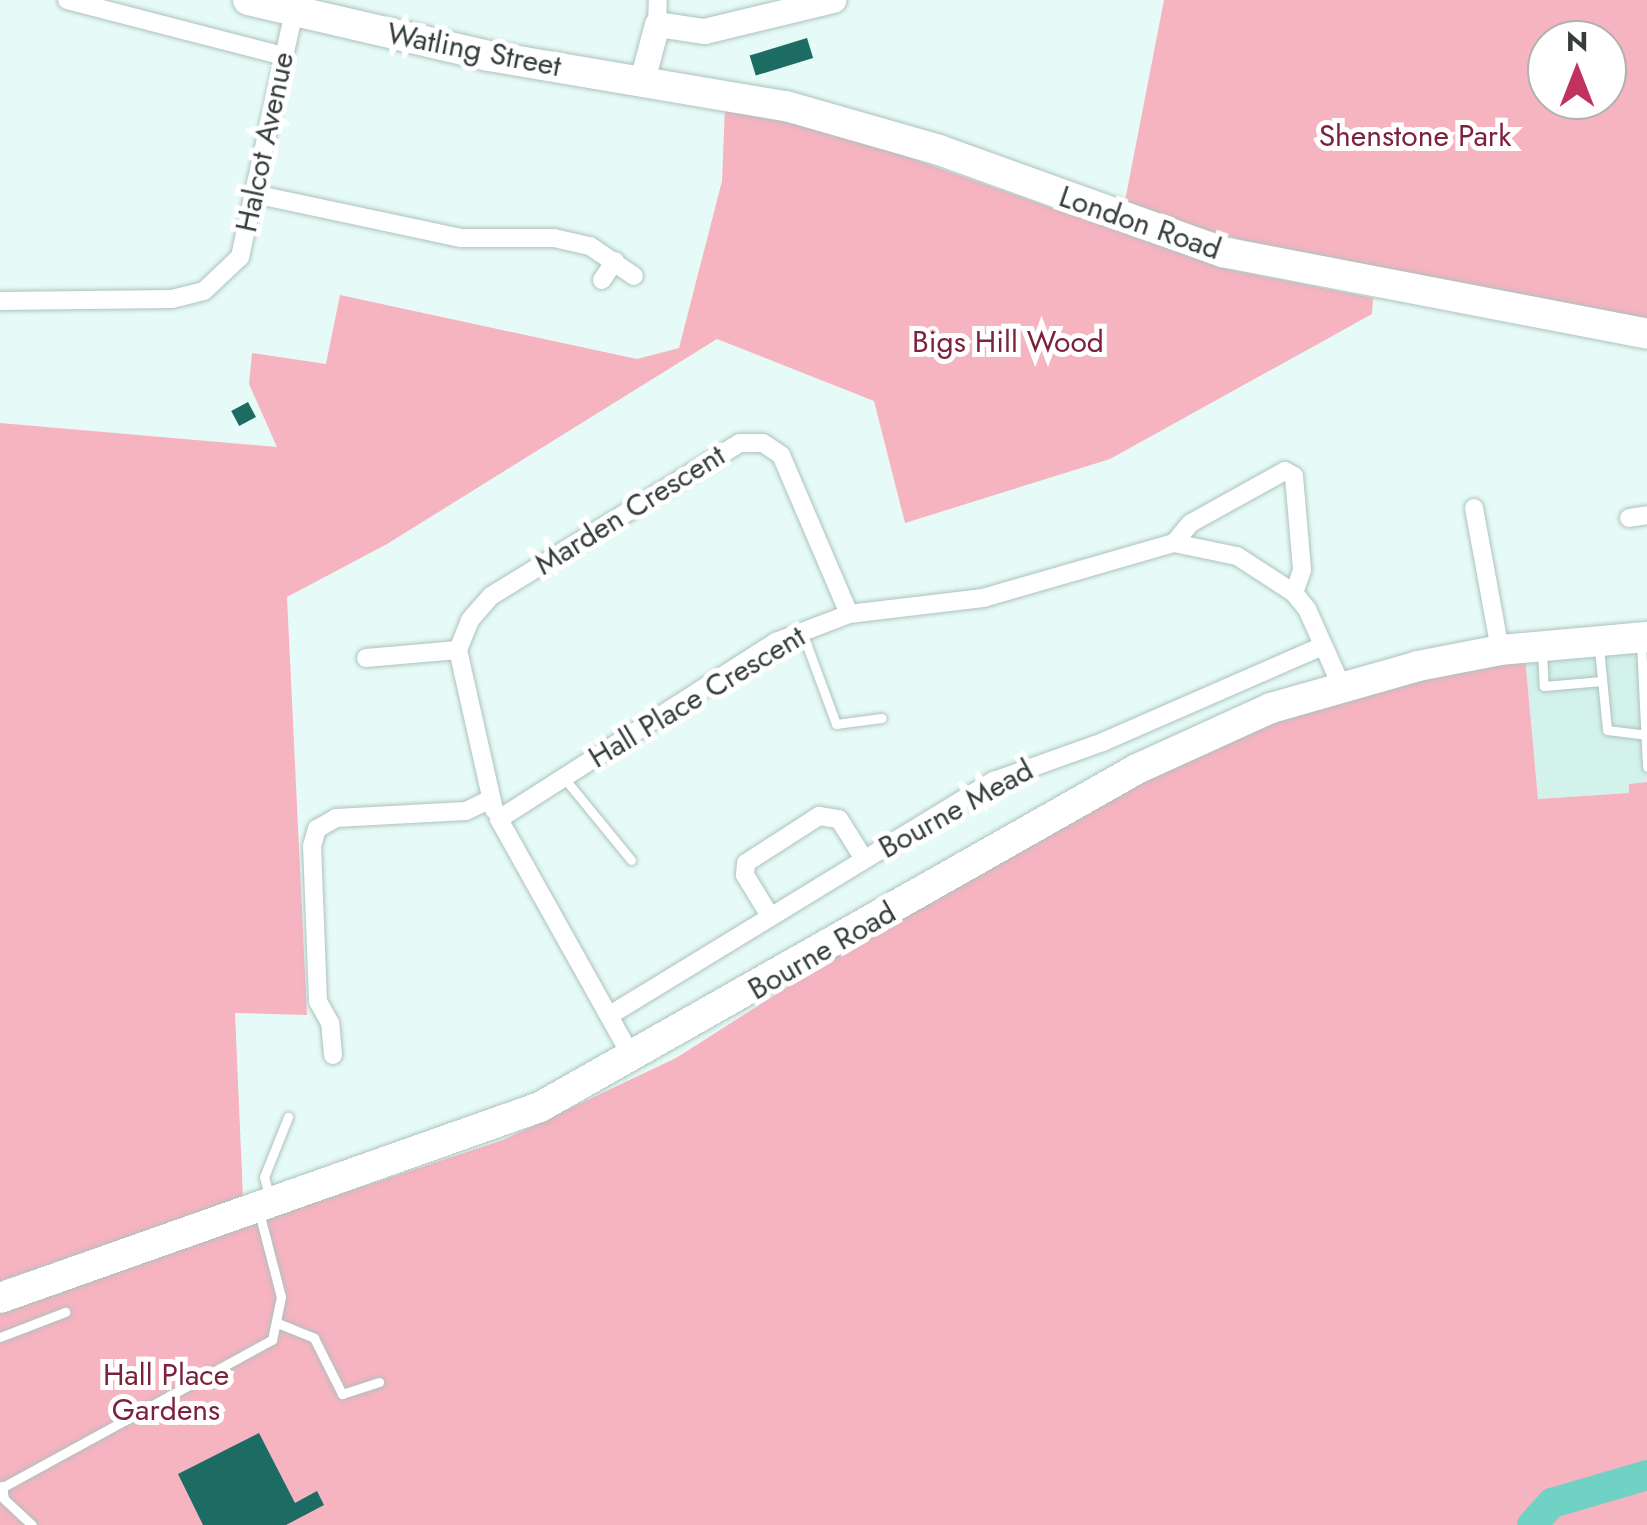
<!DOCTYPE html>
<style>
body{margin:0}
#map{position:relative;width:1647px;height:1525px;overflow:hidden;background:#e6fbf7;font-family:Jost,sans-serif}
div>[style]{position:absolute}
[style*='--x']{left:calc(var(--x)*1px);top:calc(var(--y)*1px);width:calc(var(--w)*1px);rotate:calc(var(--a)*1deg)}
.built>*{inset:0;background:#d4f2ec}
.green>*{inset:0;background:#f6b3c0}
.river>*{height:30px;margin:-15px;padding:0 15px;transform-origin:15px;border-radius:15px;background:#70d2c4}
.building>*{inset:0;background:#1c6c63;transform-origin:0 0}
.roads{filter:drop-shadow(0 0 2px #adc2be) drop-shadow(0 0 2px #adc2be)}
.lane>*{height:9px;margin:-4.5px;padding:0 4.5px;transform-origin:4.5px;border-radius:4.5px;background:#fff}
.street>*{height:18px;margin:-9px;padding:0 9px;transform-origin:9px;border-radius:9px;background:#fff}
.secondary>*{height:25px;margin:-12.5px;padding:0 12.5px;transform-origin:12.5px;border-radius:12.5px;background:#fff}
.primary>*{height:30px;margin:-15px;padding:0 15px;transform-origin:15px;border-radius:15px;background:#fff}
span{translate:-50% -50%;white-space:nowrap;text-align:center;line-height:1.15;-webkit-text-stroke:10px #fff;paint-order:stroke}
.street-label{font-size:30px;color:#353e3c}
.park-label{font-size:30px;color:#7c223d}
.north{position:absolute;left:1527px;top:20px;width:100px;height:100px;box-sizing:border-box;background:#fff;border:2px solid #aeb2b1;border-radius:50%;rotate:0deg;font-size:28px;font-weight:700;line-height:40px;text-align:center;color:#353e3c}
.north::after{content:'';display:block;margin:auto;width:35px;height:45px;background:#c0325f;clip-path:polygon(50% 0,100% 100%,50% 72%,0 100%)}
</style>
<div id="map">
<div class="built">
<div style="clip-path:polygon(1647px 650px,1647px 782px,1630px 784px,1629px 793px,1538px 799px,1525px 657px)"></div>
</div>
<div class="green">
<div style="clip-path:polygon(evenodd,1164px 0,1647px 0,1647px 319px,1262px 246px,1124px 206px,1164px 0,1547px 40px,1607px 40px,1607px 100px,1547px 100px,1547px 40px)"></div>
<div style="clip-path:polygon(725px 107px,854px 138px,1222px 268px,1373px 298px,1372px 314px,1110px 459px,905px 523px,874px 401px,717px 339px,387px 544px,287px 597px,307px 1015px,235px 1013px,243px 1198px,0 1281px,0 423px,277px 447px,249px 384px,252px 353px,326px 364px,340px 295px,637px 359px,679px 348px,722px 181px)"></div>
<div style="clip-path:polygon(1525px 657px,1538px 799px,1629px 793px,1629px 784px,1647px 782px,1647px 1525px,0 1525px,0 1307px,503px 1140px,676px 1058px,869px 935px,1167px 766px,1333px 700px)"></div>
</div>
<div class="river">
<div style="--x:1532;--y:1525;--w:30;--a:-48"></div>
<div style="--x:1552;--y:1503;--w:99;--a:-16.4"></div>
</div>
<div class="building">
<div style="left:807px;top:38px;width:21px;height:60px;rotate:73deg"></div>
<div style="left:248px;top:402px;width:17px;height:19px;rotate:62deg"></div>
<div style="clip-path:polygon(259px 1433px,295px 1503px,317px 1491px,324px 1505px,286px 1525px,203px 1525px,178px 1474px)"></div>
</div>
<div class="roads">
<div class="lane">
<div style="--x:802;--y:632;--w:98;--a:69.7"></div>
<div style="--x:836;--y:724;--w:46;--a:-7.4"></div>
<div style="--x:1641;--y:643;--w:124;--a:87.2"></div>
<div style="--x:1599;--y:648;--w:82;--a:84.4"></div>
<div style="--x:1607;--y:730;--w:35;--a:7"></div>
<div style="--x:1542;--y:652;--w:34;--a:87"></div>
<div style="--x:1544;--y:686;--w:58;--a:-4.9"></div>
<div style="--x:564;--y:778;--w:106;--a:50.7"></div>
<div style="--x:270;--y:1199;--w:23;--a:-105"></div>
<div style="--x:264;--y:1177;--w:65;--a:-68.2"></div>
<div style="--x:280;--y:1324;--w:37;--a:22"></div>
<div style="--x:314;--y:1338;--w:63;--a:63.4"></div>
<div style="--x:342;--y:1394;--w:39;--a:-18"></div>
<div style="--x:0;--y:1337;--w:70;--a:-21"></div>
<div style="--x:2;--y:1486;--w:13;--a:81"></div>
<div style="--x:4;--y:1499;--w:38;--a:43"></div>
<div style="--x:3;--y:1487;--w:307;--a:-28.7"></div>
<div style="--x:272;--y:1340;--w:44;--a:-78.2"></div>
<div style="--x:281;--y:1297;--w:88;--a:-104.5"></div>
</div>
<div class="street">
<div style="--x:67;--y:0;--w:224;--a:14.5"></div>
<div style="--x:657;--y:24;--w:24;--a:-88"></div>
<div style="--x:254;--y:194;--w:212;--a:12"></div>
<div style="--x:461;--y:238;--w:93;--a:0"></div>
<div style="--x:554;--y:238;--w:37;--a:13"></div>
<div style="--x:590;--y:246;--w:53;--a:34.3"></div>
<div style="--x:602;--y:280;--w:23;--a:-56"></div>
<div style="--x:0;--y:301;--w:172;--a:-0.7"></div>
<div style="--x:172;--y:299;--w:33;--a:-14"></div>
<div style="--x:204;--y:291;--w:50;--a:-43.4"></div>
<div style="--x:240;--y:257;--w:251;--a:-77.6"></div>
<div style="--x:1474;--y:508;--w:144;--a:79.6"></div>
<div style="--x:1629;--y:518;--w:18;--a:-9"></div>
<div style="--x:1174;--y:543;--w:26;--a:-50"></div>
<div style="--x:1191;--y:523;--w:107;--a:-29"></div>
<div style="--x:1285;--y:471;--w:10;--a:29"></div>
<div style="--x:1294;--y:476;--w:94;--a:85.1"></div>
<div style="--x:1302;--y:570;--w:24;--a:109"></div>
<div style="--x:458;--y:650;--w:32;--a:-68"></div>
<div style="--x:470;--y:620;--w:32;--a:-49"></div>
<div style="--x:491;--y:596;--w:292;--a:-31.6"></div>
<div style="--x:740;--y:443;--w:23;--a:0"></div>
<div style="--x:763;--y:443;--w:22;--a:34"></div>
<div style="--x:781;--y:455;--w:173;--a:66.8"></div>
<div style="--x:366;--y:658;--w:92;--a:-5"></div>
<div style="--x:458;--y:650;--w:164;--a:77.3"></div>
<div style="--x:770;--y:916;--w:48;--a:-121.4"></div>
<div style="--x:745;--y:875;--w:12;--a:-85"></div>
<div style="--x:746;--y:863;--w:87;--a:-32.8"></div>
<div style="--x:819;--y:816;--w:20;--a:9"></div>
<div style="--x:839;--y:819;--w:47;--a:58"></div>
<div style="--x:610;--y:1015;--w:450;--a:-31.4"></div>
<div style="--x:994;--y:781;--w:116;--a:-19.7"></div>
<div style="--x:1103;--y:742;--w:240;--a:-23.6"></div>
<div style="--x:333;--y:1055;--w:32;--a:-95"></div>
<div style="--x:330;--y:1023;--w:25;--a:-119"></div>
<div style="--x:318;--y:1001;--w:155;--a:-92.2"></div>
<div style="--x:312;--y:846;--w:18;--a:-74"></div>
<div style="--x:317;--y:829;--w:22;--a:-30"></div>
<div style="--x:336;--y:818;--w:130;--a:-3.1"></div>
<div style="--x:466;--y:811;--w:25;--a:-26"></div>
<div style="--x:633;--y:1059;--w:275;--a:-119.2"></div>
<div style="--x:499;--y:819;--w:329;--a:-32.6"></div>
<div style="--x:776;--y:642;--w:78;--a:-21"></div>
<div style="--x:849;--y:614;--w:135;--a:-6.8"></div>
<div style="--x:983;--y:598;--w:199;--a:-16.1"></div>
<div style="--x:1174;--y:543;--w:64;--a:11.7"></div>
<div style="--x:1237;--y:556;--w:68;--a:33"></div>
<div style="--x:1294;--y:593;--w:21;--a:51"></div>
<div style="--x:1307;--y:609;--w:83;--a:65.9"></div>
</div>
<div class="secondary">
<div style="--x:657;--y:24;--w:48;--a:8.5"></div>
<div style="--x:704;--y:31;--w:133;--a:-13.5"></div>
<div style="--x:642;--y:80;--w:58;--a:-75"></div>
</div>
<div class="primary">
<div style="--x:248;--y:0;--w:247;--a:13.1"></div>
<div style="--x:489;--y:56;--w:301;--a:9.6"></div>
<div style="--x:786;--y:106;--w:159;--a:16"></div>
<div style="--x:939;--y:150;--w:302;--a:19.8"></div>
<div style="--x:1223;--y:252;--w:432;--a:10.9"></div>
<div style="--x:0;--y:1298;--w:573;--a:-19.48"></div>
<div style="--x:540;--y:1107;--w:686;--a:-29.52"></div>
<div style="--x:1137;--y:769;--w:147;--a:-24.5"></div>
<div style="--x:1271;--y:708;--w:153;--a:-15.9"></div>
<div style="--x:1418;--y:666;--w:84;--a:-11"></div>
<div style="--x:1500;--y:650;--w:148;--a:-5.1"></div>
</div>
</div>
<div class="street-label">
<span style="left:474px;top:50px;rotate:11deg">Watling Street</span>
<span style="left:265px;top:142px;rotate:-78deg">Halcot Avenue</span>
<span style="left:1140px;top:223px;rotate:19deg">London Road</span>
<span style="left:630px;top:510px;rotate:-32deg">Marden Crescent</span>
<span style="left:697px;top:697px;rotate:-31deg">Hall Place Crescent</span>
<span style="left:956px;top:809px;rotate:-29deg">Bourne Mead</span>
<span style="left:822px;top:951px;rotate:-30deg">Bourne Road</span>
</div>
<div class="park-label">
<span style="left:1415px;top:136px">Shenstone Park</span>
<span style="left:1008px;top:342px">Bigs Hill Wood</span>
<span style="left:166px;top:1392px">Hall Place<br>Gardens</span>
</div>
<div class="north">N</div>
</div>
